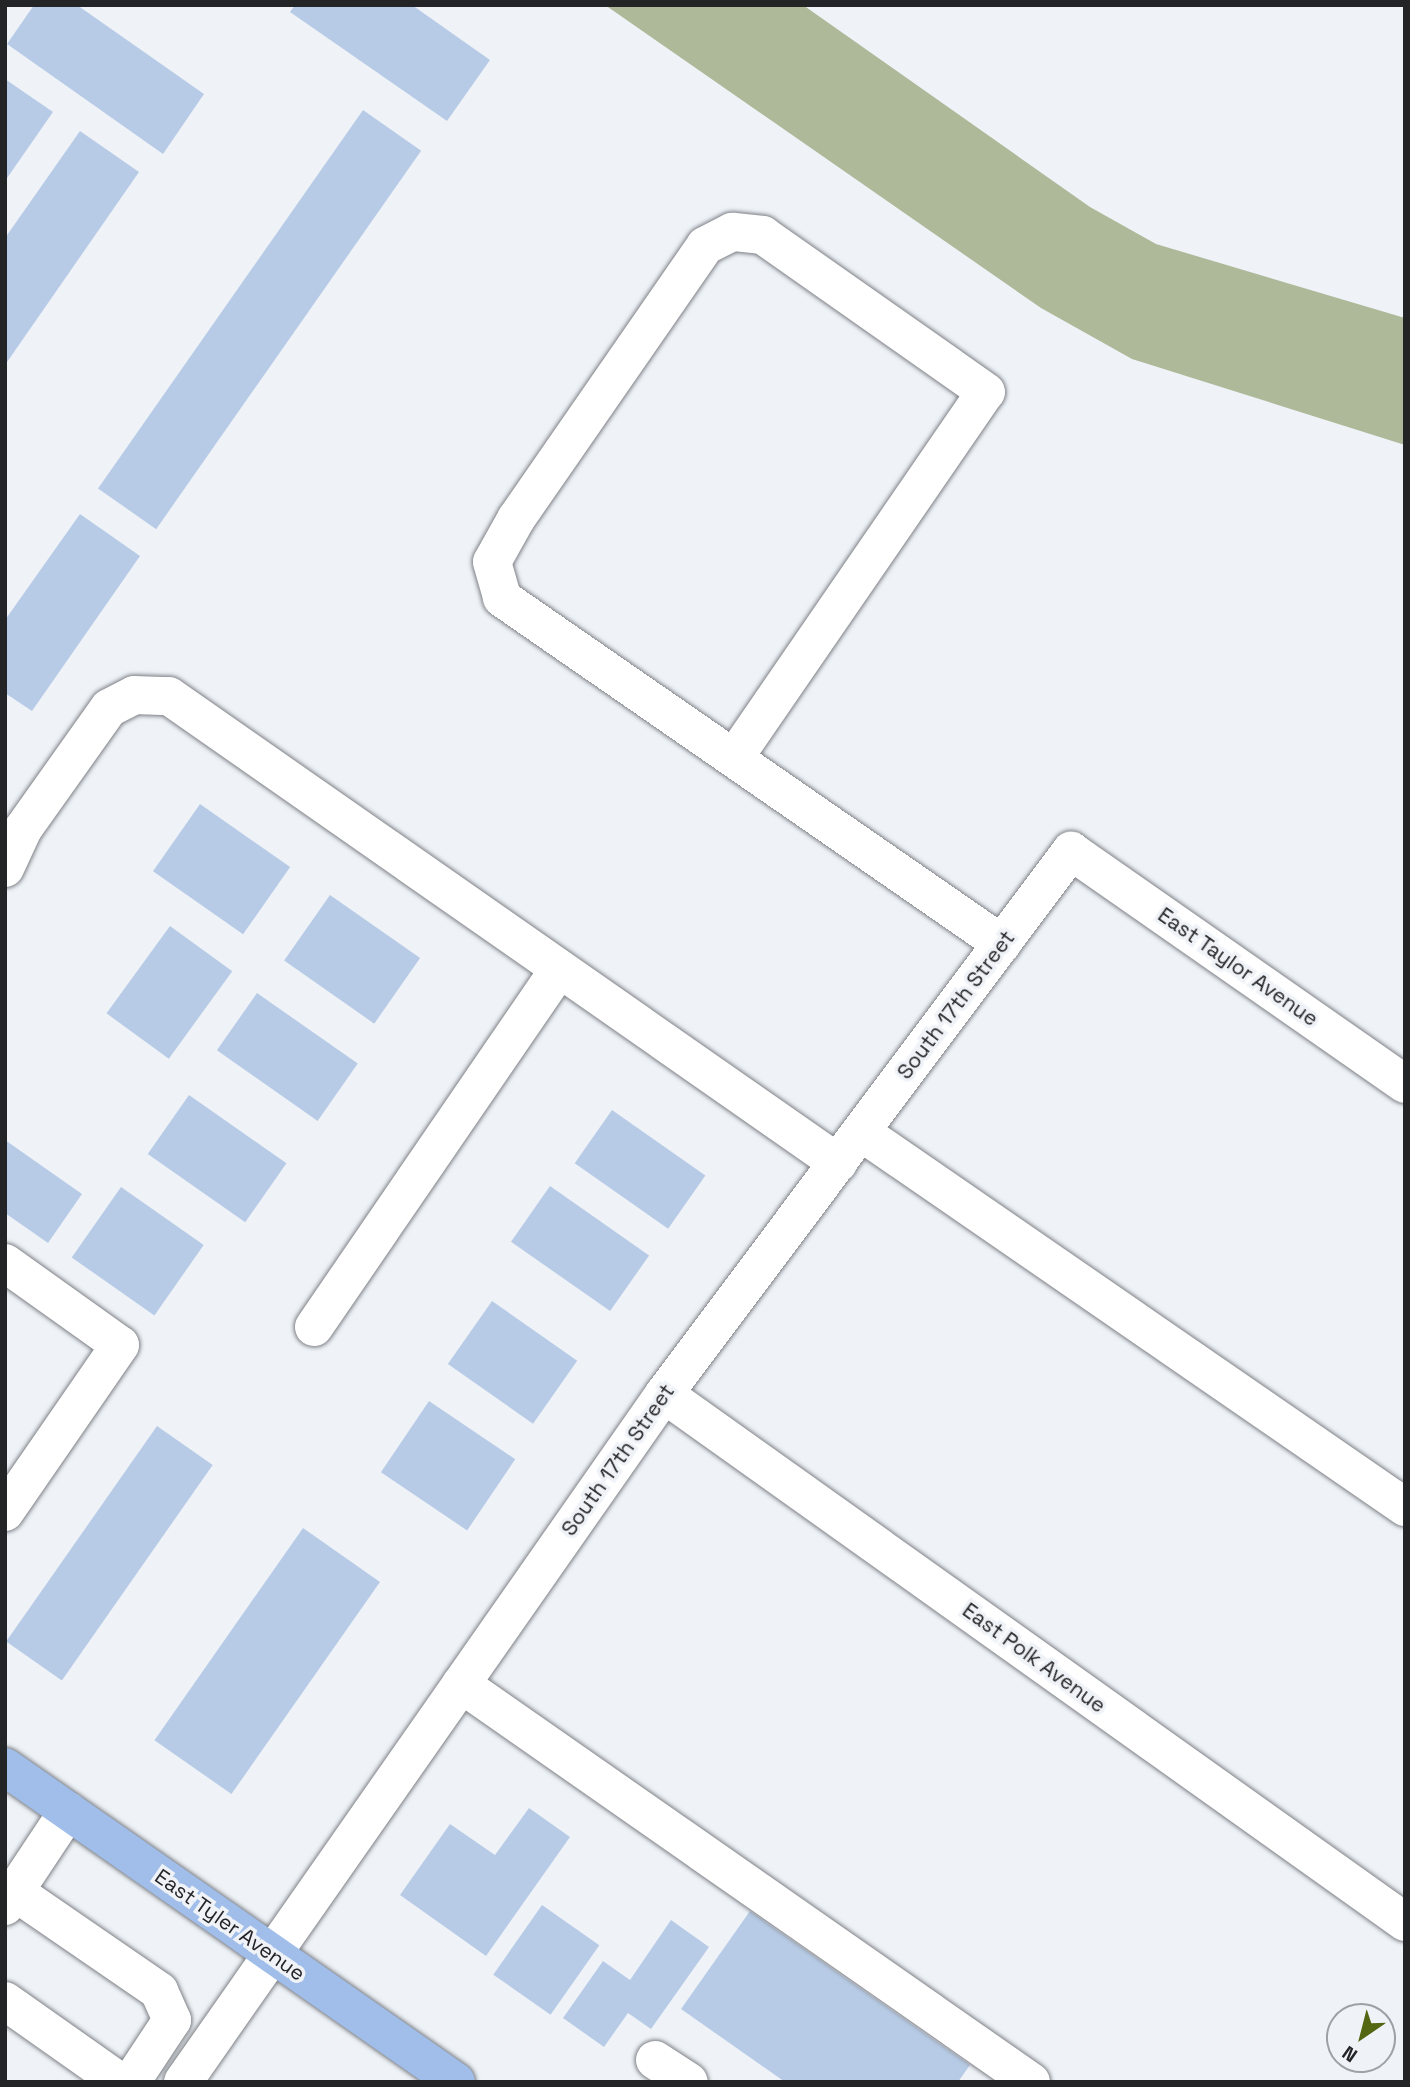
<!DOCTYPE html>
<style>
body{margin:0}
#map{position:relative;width:1410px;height:2087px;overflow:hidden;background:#eff3f8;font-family:"Space Grotesk",sans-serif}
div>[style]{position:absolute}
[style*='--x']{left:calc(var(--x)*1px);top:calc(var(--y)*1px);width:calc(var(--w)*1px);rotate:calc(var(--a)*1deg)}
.water>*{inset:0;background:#aeb99a}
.building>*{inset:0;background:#b8cbe6;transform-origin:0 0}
.roads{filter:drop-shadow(0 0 2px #7e8186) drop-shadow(0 0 2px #7e8186)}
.minor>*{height:38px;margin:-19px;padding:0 19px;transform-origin:19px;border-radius:19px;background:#fff}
.major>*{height:38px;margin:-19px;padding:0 19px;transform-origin:19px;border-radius:19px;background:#a0bee9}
span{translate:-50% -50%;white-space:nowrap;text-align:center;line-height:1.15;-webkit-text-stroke:7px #eff3f8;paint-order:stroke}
.street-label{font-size:21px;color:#232426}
.frame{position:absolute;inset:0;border:7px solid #232426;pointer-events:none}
.north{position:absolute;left:1326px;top:2003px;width:70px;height:70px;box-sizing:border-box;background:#eff3f8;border:2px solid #9da0a4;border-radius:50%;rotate:215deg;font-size:19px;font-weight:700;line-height:28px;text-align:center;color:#232426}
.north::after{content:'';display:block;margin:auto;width:24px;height:32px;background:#536612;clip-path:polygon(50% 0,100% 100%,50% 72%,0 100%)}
</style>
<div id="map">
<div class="water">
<div style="clip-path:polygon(605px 5px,803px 5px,1090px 207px,1156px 244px,1405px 318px,1405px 445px,1132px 359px,1041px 308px)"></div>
</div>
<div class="building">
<div style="clip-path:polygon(34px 5px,77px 5px,204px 94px,163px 154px,7px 44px)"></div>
<div style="clip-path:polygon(295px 5px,412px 5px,490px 60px,447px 121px,290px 12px)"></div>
<div style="clip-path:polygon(5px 79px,53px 112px,5px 181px)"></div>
<div style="left:363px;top:110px;width:71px;height:462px;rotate:35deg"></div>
<div style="clip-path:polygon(80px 131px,139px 172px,5px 365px,5px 238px)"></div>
<div style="clip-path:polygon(80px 514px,140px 556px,32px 711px,5px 693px,5px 620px)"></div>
<div style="left:200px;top:804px;width:110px;height:82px;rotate:35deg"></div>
<div style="left:330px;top:895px;width:110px;height:80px;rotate:35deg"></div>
<div style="left:170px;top:926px;width:77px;height:108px;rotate:36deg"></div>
<div style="left:257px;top:993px;width:123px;height:70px;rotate:35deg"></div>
<div style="left:189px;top:1095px;width:119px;height:72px;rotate:35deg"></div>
<div style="left:612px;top:1110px;width:114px;height:65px;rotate:35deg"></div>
<div style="clip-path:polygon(5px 1140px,82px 1194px,48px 1243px,5px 1213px)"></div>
<div style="left:550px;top:1186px;width:121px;height:68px;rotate:35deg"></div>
<div style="left:121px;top:1187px;width:101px;height:86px;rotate:35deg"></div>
<div style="left:492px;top:1301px;width:104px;height:77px;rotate:35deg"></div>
<div style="left:429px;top:1401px;width:104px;height:86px;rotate:34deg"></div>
<div style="left:157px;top:1426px;width:68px;height:263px;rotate:35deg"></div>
<div style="left:303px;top:1528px;width:94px;height:259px;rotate:35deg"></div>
<div style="clip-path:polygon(529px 1808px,570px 1837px,486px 1956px,400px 1895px,450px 1824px,495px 1855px)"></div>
<div style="left:542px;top:1905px;width:70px;height:85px;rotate:35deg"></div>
<div style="clip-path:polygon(750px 1911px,970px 2065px,958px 2082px,785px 2082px,681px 2009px)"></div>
<div style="clip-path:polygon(671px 1920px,709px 1947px,651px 2029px,628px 2013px,604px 2047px,563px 2018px,603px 1961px,630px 1980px)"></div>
</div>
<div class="roads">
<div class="minor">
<div style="--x:734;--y:758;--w:444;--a:-55.5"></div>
<div style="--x:986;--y:392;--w:273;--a:-144.9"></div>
<div style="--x:763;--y:235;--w:31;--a:-174"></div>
<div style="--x:732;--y:232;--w:30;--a:153"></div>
<div style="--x:705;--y:246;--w:332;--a:124.7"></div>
<div style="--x:516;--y:519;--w:49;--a:119.2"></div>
<div style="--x:492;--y:562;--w:37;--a:74"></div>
<div style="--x:502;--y:598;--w:608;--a:34.68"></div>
<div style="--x:5;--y:868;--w:43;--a:-65.2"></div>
<div style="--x:23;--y:829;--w:148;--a:-54.6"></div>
<div style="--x:109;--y:708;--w:28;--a:-27"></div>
<div style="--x:134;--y:695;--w:35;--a:2"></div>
<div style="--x:169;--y:696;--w:816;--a:34.92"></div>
<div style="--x:861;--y:1132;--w:661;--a:34.58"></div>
<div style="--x:5;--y:1263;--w:141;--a:35.5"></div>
<div style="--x:120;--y:1345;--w:203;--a:124.6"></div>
<div style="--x:314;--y:1327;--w:434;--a:-55.6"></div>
<div style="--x:664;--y:1394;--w:910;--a:35.47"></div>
<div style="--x:461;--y:1684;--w:695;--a:34.92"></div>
<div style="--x:15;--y:1892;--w:175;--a:34.5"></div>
<div style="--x:159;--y:1991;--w:32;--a:66"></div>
<div style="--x:172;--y:2020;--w:74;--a:123.5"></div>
<div style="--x:5;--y:1906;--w:114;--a:-56.4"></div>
<div style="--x:5;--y:2001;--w:141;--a:35.2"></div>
<div style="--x:655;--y:2060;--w:40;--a:32.9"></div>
<div style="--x:183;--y:2082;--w:839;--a:-55.04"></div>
<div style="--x:664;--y:1394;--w:679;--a:-53.15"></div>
<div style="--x:1071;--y:851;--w:407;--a:34.9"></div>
</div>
<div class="major">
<div style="--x:5;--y:1767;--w:550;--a:34.93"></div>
</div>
</div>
<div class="street-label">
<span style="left:1238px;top:967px;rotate:35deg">East Taylor Avenue</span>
<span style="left:956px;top:1005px;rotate:-53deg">South 17th Street</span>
<span style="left:618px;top:1460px;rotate:-55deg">South 17th Street</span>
<span style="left:1034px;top:1658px;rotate:36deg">East Polk Avenue</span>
<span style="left:230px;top:1925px;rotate:35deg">East Tyler Avenue</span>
</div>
<div class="frame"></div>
<div class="north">N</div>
</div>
